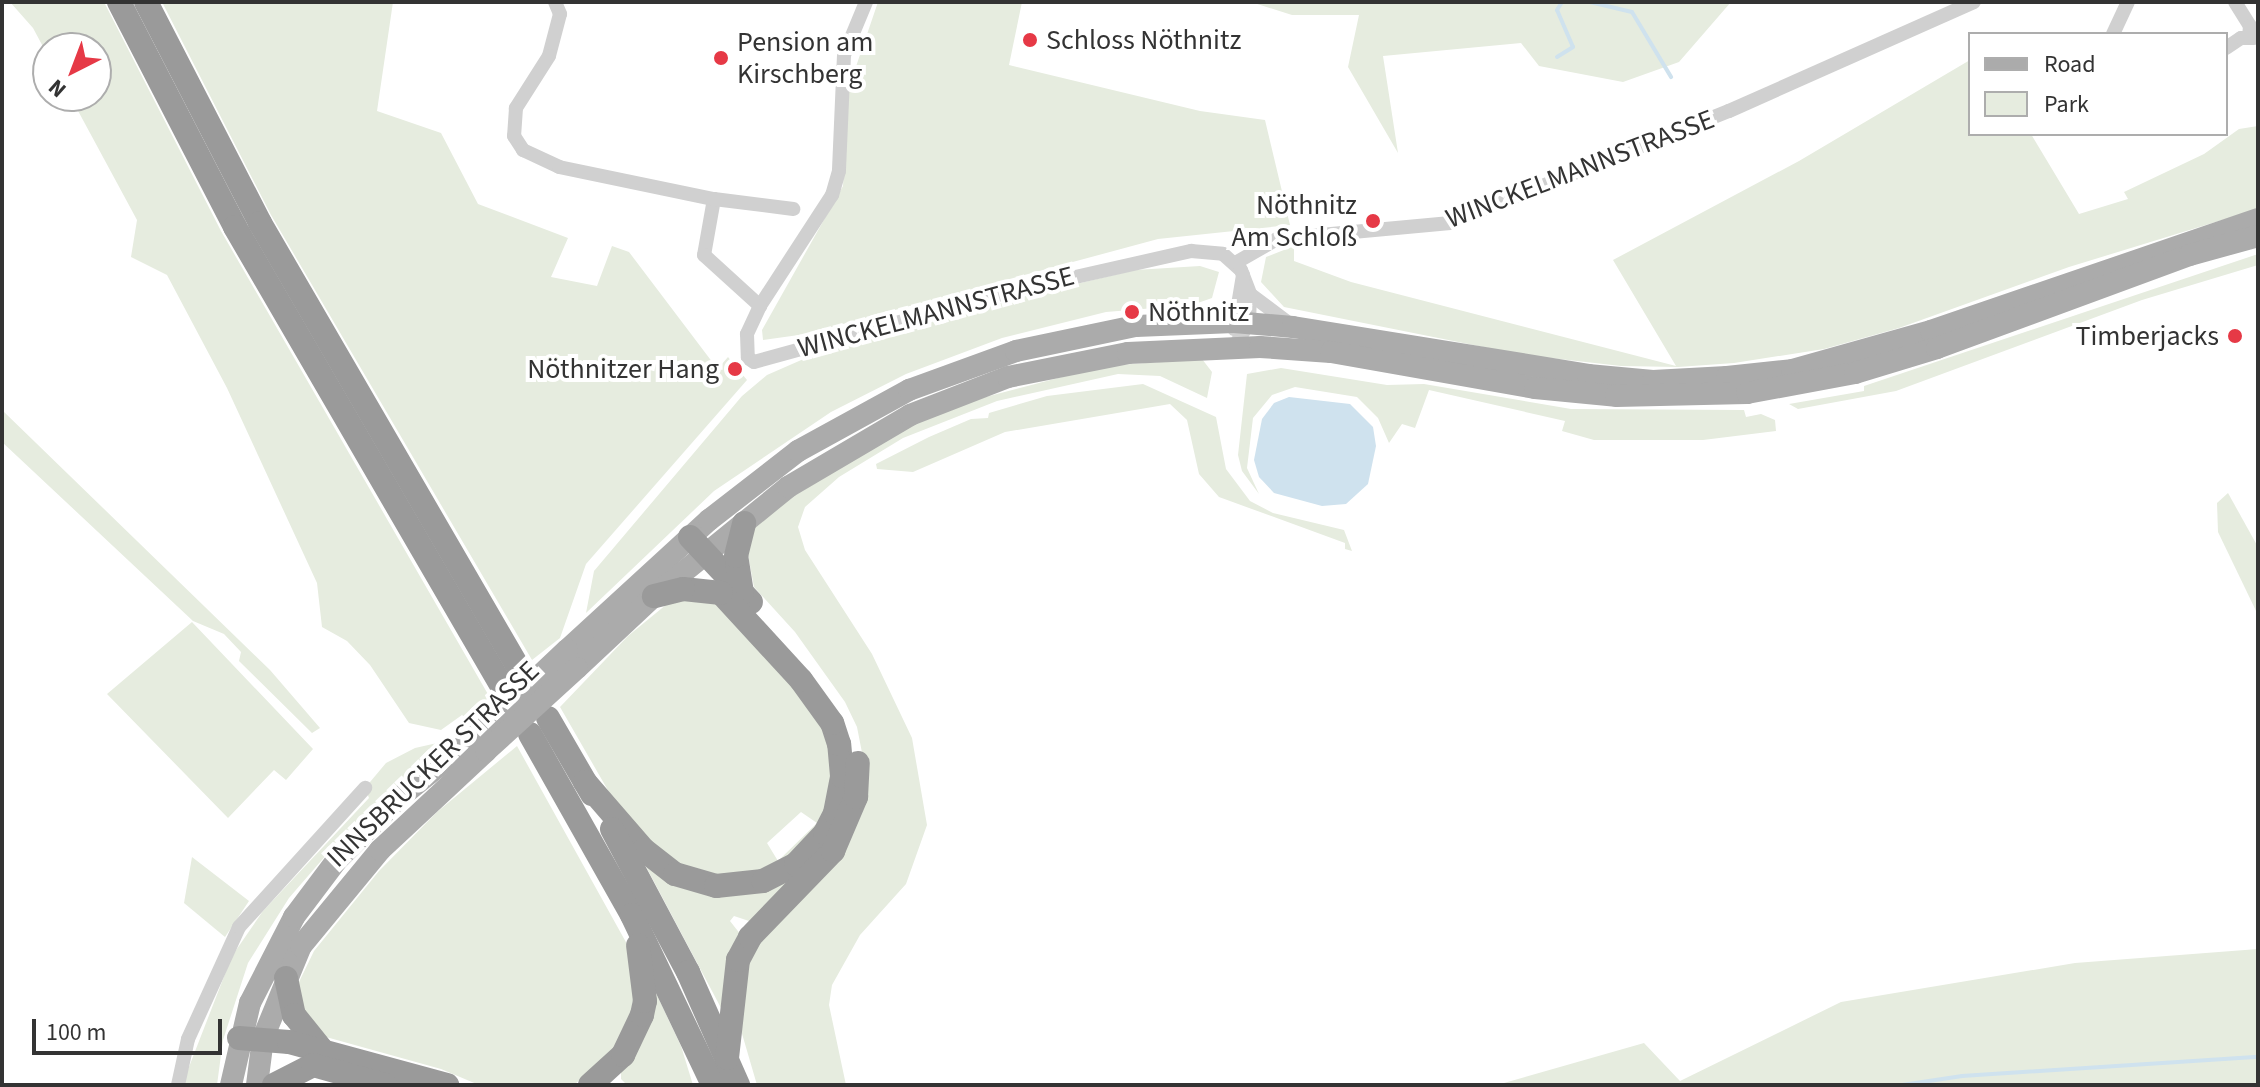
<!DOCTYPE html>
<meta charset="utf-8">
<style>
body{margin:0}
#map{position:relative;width:2260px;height:1087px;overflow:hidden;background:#fff;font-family:"Source Sans 3",sans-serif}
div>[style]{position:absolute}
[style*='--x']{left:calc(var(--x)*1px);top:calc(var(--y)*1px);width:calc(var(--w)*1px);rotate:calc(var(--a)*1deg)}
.green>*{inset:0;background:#e6ecdf}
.water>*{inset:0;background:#cfe2ee}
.stream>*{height:4px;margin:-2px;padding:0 2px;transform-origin:2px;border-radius:2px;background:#cfe2ee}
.minor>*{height:14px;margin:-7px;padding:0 7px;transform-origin:7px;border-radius:7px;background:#d0d0d0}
.primary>*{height:22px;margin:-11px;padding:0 11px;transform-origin:11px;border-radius:11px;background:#ababab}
.motorway>*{height:24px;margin:-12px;padding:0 12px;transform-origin:12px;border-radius:12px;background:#9a9a9a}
.primary-bridge>*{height:22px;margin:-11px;padding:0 11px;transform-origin:11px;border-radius:11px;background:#ababab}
.dots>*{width:22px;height:22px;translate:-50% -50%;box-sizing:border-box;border:4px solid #fff;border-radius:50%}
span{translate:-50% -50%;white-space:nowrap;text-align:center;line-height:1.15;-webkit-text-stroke:8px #fff;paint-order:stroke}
.poi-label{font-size:28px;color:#333}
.left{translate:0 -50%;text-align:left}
.right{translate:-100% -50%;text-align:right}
.street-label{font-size:28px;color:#333}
.frame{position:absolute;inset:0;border:4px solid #333;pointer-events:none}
.legend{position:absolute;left:1968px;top:32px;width:260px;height:104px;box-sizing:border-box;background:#fff;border:2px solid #adadad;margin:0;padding:10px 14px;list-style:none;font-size:24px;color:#333}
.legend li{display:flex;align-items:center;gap:16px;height:40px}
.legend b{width:40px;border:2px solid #adadad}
.north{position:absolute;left:32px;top:32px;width:80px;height:80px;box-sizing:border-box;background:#fff;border:2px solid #adadad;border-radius:50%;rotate:222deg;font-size:22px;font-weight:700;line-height:32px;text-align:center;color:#333}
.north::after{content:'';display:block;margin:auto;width:28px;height:36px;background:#e63946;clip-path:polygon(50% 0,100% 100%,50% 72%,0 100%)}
.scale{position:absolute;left:32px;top:1019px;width:190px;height:36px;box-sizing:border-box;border:4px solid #333;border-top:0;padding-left:10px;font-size:24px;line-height:28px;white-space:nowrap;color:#333;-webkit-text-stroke:6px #fff;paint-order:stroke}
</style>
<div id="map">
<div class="green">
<div style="clip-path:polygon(10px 2px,104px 2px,221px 231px,489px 696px,471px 722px,462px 715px,441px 730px,409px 723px,370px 665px,347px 641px,322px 627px,317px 583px,227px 388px,167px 275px,131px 257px,137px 220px,70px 96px,96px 96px,96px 48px,48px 48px,48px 56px,33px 28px)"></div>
<div style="clip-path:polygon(162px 2px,393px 2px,377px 111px,441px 133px,478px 204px,568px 238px,551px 277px,597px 286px,612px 246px,629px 252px,713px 363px,721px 365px,728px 357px,747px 380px,586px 564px,560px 638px,532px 660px,271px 215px)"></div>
<div style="clip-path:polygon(878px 2px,1022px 2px,1009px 65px,1200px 111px,1265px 120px,1290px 225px,1158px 239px,806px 334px,763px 340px,762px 330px,843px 186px,848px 90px)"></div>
<div style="clip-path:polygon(1251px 2px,1731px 2px,1679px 62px,1623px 82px,1539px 66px,1521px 43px,1383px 56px,1398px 153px,1348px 67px,1359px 15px,1292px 15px)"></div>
<div style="clip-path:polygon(1970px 60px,1970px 134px,2031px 134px,2079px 214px,2128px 199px,2124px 192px,2204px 154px,2239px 129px,2258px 126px,2258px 209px,2069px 267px,1899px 328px,1824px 349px,1734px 363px,1678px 367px,1621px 366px,1523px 355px,1284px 307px,1261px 282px,1266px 257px,1294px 246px,1294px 261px,1351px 282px,1676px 366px,1613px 260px,1799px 161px)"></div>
<div style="clip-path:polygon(2258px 254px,2258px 265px,2142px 300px,1896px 391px,1798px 409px,1789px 404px,1864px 391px,1864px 386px)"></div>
<div style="clip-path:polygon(1200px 266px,1219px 272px,1212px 298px,1192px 305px,1106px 312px,1002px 338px,906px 374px,831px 412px,714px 491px,586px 613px,594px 571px,742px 396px,767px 375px,815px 354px,1026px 296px,1135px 270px)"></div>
<div style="clip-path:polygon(1202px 359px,1212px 372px,1207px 398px,1160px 376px,1118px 374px,997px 401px,903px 438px,839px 477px,805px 507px,798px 527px,805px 550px,872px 654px,912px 738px,927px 825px,906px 884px,860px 935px,832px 985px,829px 1005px,846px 1085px,757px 1085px,738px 1020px,746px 961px,865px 768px,857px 727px,845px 702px,795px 632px,754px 587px,746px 544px,758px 518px,906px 427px,974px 400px,1104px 366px)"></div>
<div style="clip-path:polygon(1281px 368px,1387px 385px,1424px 384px,1571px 409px,1744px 410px,1746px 417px,1761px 414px,1775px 420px,1776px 431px,1703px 440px,1594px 440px,1562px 431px,1565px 421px,1429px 390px,1415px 428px,1402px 424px,1389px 443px,1378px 418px,1357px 397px,1295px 387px,1272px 395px,1253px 418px,1247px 468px,1259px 494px,1242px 471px,1238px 455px,1247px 374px)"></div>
<div style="clip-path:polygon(1143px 384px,1216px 417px,1226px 469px,1250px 501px,1273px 513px,1344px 530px,1352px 551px,1345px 549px,1345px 543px,1219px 497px,1199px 474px,1187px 420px,1170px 404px,1005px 432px,913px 472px,877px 469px,876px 464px,929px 437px,971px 419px,988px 418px,989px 413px,1047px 396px)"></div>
<div style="clip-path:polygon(2px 410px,270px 670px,320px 728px,312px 733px,239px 661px,241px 652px,224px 634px,193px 621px,2px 442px)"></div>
<div style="clip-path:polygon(2228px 493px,2258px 547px,2258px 615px,2218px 532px,2217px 503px)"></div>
<div style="clip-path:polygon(evenodd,682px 600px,713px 602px,723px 609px,826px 723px,836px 790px,809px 845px,746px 879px,678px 868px,617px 806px,560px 707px,628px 636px,667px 604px,682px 600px,801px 812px,817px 823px,778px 861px,767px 843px,801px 812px)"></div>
<div style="clip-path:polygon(192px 622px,313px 749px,286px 780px,274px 770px,228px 818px,107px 694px)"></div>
<div style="clip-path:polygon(829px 702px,835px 831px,752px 922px,734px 916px,730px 921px,741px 935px,721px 1008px,643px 861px,727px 892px,832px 833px)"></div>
<div style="clip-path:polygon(446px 741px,445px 748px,340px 839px,289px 898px,248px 963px,223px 1040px,217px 1085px,182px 1085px,232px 956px,263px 911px,369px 798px,365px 788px,386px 763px,415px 748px)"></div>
<div style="clip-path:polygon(517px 746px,632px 953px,638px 976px,626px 1037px,574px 1085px,479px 1085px,441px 1069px,326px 1037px,298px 1004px,298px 984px,314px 951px,379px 871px,437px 812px)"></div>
<div style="clip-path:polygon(192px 857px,249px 901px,225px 937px,184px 903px)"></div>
<div style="clip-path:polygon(2258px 949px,2258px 1085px,1497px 1085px,1644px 1043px,1680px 1081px,1841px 1002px,2075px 963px)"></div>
<div style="clip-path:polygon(655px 991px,681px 1046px,693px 1085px,627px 1085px,621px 1079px,621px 1069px)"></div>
</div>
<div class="water">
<div style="clip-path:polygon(1289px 397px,1350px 404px,1373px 427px,1376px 446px,1368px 484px,1346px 504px,1322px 506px,1274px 493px,1259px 477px,1254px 460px,1262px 419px,1274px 403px)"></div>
</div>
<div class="stream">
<div style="--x:1590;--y:2;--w:43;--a:13.4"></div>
<div style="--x:1632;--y:12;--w:76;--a:59"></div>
<div style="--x:1632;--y:2;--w:3;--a:0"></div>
<div style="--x:1557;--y:57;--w:19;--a:-32"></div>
<div style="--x:1573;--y:47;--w:40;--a:-113.4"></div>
<div style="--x:1557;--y:10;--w:9;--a:-58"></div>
<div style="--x:1902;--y:1085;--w:61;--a:-8.5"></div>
<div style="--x:1962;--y:1076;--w:297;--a:-3.7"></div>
</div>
<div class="minor">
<div style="--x:555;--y:2;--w:13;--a:67"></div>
<div style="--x:560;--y:14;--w:43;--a:104.7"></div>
<div style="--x:549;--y:56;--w:62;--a:122.4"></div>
<div style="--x:516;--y:108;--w:28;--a:94"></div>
<div style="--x:514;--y:136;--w:17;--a:57"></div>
<div style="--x:523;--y:150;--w:40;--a:25"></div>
<div style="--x:559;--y:167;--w:158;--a:11.7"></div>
<div style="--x:714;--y:199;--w:57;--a:100.1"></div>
<div style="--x:704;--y:255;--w:76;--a:42.3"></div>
<div style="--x:866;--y:2;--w:57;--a:112.5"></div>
<div style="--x:844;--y:55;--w:116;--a:92.5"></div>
<div style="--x:839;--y:171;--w:25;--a:106"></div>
<div style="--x:832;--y:195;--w:132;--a:123"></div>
<div style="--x:760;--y:306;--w:31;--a:115"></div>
<div style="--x:747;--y:334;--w:24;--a:88"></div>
<div style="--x:748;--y:358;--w:7;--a:34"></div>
<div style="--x:754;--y:362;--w:264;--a:-15.4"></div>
<div style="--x:1009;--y:292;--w:187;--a:-12.7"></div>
<div style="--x:1191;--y:251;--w:32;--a:5"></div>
<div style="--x:1223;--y:254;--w:24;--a:42"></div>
<div style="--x:1241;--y:270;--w:26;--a:69"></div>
<div style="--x:1250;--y:294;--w:29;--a:92"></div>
<div style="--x:1249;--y:323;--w:28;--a:122"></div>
<div style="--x:2235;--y:2;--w:28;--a:58"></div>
<div style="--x:2250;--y:26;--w:11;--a:95"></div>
<div style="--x:2113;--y:34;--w:35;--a:-65"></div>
<div style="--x:2226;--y:48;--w:18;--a:-34"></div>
<div style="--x:2241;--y:38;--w:13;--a:0"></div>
<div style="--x:714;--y:199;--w:80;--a:7.2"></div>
<div style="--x:1237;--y:262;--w:46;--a:-29.9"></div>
<div style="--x:1277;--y:239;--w:174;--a:-5.3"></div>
<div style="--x:1450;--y:223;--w:301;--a:-21.9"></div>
<div style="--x:1729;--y:111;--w:268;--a:-24"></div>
<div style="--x:1250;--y:294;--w:50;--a:36.9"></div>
<div style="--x:1234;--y:329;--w:55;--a:-80.5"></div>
<div style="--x:178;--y:1085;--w:47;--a:-77.7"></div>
<div style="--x:188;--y:1039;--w:123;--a:-65.5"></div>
<div style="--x:239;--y:927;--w:188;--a:-47.8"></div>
</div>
<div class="primary">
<div style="--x:567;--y:650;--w:193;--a:-42.5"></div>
<div style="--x:709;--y:520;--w:113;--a:-37.8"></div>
<div style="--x:798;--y:451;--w:127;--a:-28.8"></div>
<div style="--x:909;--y:390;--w:114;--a:-20"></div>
<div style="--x:1016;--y:351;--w:123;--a:-11.8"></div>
<div style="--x:1136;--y:326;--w:98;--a:-2.3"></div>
<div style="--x:1234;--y:322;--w:59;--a:4.8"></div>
<div style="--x:1293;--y:327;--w:299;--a:9.2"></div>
<div style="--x:1588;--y:375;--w:65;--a:5.3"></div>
<div style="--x:1653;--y:381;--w:74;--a:-3.1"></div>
<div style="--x:1727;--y:377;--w:65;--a:-6.1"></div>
<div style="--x:1792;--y:370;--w:144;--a:-15.7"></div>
<div style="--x:1931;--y:331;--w:346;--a:-18.9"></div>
<div style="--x:577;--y:668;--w:105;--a:-43.1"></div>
<div style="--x:654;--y:596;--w:173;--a:-39.1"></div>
<div style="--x:788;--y:487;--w:142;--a:-30.5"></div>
<div style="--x:910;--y:415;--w:105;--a:-21.2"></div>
<div style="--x:1008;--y:377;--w:122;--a:-11.3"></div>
<div style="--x:1128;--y:353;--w:132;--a:-2.6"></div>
<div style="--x:1260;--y:347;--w:71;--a:4"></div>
<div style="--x:1331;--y:352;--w:207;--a:10"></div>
<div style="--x:1535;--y:388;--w:81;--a:5.6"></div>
<div style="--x:1616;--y:396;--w:131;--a:-1.3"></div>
<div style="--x:1747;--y:393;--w:110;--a:-10.5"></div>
<div style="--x:1855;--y:373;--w:86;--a:-17"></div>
<div style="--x:1937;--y:348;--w:270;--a:-20.2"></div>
<div style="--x:2190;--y:255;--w:71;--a:-15.6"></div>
<div style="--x:231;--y:1085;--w:84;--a:-77"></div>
<div style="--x:250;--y:1003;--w:97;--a:-62.9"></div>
<div style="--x:294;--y:917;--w:70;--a:-53.1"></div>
<div style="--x:336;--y:861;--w:89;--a:-45"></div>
<div style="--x:399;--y:798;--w:100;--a:-38.9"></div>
<div style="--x:257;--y:1085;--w:47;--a:-82.7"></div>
<div style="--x:263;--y:1038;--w:100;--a:-67.6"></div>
<div style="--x:301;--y:946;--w:124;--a:-50.5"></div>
<div style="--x:380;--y:850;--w:145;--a:-43"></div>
</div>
<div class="motorway">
<div style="--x:119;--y:2;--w:253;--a:62.7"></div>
<div style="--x:235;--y:227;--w:535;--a:59.84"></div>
<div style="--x:146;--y:2;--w:249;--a:62.7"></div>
<div style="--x:260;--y:223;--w:522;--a:59.85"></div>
<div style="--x:690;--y:537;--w:89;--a:46.8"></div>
<div style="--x:742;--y:593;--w:37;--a:-99"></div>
<div style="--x:736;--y:556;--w:34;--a:-76"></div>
<div style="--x:548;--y:718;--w:88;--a:59.9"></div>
<div style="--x:530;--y:734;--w:208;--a:60.6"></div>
<div style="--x:632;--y:915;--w:188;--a:64.5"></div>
<div style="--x:585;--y:782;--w:90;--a:49.1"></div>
<div style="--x:644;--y:850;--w:39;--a:38"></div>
<div style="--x:675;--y:874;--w:43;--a:16.3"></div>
<div style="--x:716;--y:886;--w:47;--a:-6.1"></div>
<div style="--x:763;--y:881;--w:37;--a:-27"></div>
<div style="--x:796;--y:864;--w:42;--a:-46.9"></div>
<div style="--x:825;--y:833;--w:22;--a:-63"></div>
<div style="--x:835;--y:813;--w:38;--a:-79"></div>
<div style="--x:842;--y:776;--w:32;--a:-95"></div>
<div style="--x:839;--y:744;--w:22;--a:-108"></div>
<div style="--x:832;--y:723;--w:53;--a:-125.8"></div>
<div style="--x:801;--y:680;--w:118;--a:-132.6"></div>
<div style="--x:721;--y:593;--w:38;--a:-174"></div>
<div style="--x:683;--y:589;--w:30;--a:166"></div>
<div style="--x:612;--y:829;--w:162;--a:62"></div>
<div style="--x:688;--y:972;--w:124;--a:66.1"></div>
<div style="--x:286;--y:978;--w:38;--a:78"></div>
<div style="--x:294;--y:1015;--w:45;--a:51.3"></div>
<div style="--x:239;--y:1038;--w:50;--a:4.6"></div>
<div style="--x:289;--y:1042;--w:164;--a:15.2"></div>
<div style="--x:727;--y:1058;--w:99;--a:-83.6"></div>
<div style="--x:738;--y:960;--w:26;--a:-62"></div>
<div style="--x:750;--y:937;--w:120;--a:-46"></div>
<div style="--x:833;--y:851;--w:59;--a:-66.9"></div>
<div style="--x:856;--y:797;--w:34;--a:-87"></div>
<div style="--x:274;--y:1085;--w:44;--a:-27.1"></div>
<div style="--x:313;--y:1065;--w:75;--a:15.5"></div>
<div style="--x:590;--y:1085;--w:45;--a:-42.3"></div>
<div style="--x:623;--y:1055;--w:44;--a:-64.6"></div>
<div style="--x:642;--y:1015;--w:14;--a:-78"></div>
<div style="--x:645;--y:1001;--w:56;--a:-97.1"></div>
</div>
<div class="primary-bridge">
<div style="--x:477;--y:735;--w:124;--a:-43.4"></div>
<div style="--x:486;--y:751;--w:123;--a:-42.4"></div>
</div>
<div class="dots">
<div style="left:1030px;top:40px;background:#e63946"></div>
<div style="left:721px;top:58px;background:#e63946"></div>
<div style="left:1373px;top:221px;background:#e63946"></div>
<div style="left:1132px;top:312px;background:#e63946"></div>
<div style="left:2235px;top:336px;background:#e63946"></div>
<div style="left:735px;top:369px;background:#e63946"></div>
</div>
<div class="poi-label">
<span class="left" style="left:1046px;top:40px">Schloss Nöthnitz</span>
<span class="left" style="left:737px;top:58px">Pension am<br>Kirschberg</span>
<span class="right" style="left:1357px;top:221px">Nöthnitz<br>Am Schloß</span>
<span class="left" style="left:1148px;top:312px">Nöthnitz</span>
<span class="right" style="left:2219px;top:336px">Timberjacks</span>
<span class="right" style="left:719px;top:369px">Nöthnitzer Hang</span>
</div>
<div class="street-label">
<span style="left:1580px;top:169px;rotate:-21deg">WINCKELMANNSTRASSE</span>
<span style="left:936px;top:312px;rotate:-15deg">WINCKELMANNSTRASSE</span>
<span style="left:433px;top:764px;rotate:-44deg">INNSBRUCKER STRASSE</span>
</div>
<div class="frame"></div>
<ul class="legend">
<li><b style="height:10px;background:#ababab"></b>Road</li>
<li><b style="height:22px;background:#e6ecdf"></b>Park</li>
</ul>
<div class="north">N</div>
<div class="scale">100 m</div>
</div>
